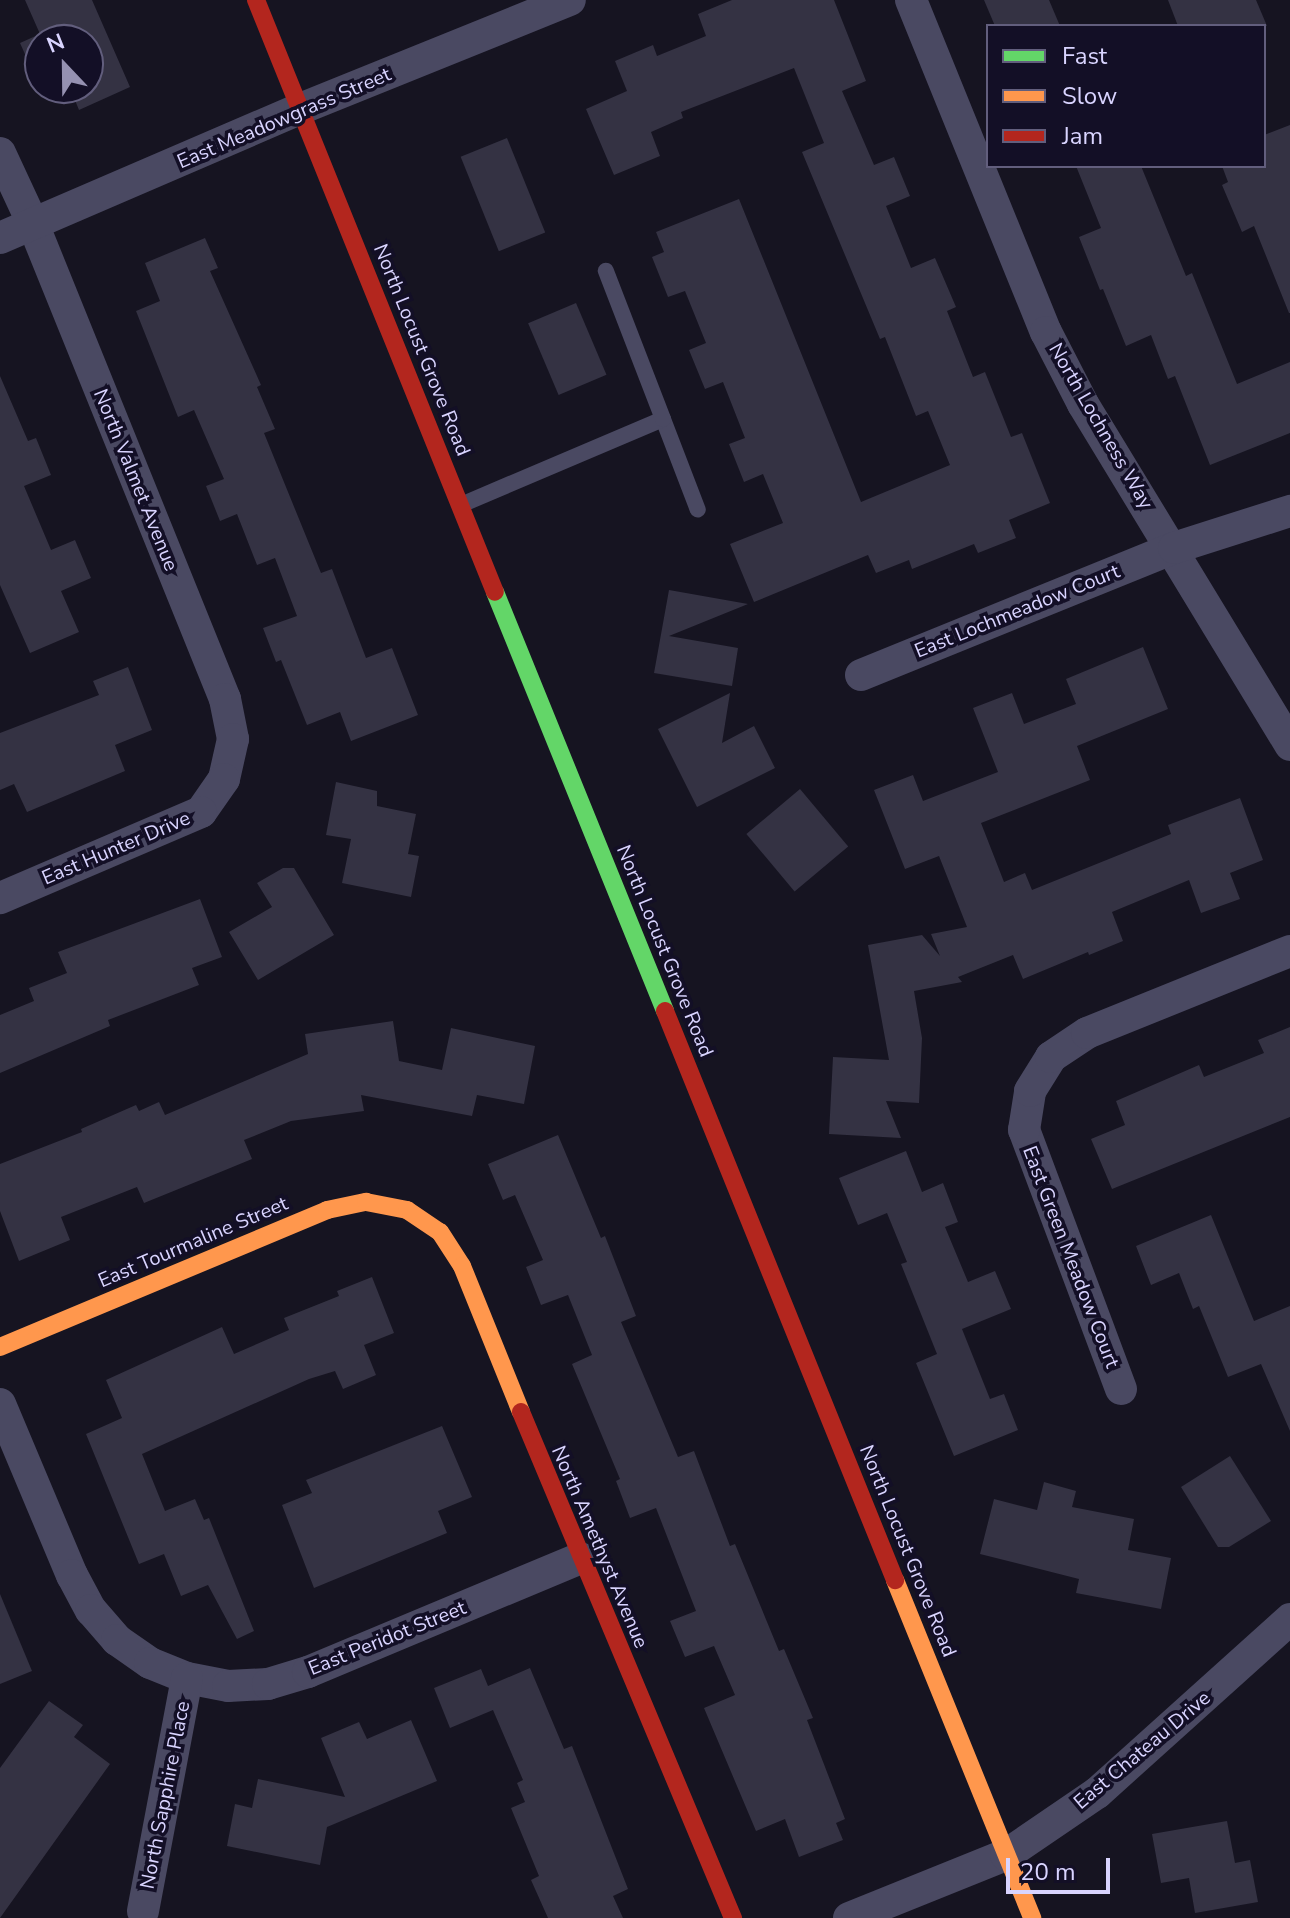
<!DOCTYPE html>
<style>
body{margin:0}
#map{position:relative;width:1290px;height:1918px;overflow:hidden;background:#161421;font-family:"Nunito Sans",sans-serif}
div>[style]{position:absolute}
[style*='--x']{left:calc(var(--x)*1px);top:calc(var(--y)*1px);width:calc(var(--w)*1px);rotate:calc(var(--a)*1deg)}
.building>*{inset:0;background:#343243;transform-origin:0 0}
.lane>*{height:16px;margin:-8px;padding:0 8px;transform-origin:8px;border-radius:8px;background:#4a4962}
.street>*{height:32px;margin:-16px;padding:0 16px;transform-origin:16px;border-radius:16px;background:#4a4962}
.fast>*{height:18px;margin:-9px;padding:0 9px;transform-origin:9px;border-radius:9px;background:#63d668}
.slow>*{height:18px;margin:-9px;padding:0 9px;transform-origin:9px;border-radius:9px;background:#ff974d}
.jam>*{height:18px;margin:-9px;padding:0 9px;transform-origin:9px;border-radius:9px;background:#b3261e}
span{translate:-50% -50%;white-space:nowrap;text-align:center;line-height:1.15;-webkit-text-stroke:7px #130f26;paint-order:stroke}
.street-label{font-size:20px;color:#d9d4ff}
.legend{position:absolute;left:986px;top:24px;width:280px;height:144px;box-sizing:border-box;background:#130f26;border:2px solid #625e7d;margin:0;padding:10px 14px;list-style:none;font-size:24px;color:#d9d4ff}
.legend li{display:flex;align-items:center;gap:16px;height:40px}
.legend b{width:40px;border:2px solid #625e7d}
.north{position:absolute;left:24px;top:24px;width:80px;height:80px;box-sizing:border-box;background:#130f26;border:2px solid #625e7d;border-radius:50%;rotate:338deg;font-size:22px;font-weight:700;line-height:32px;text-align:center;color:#d9d4ff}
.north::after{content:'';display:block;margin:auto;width:28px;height:36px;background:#9591b1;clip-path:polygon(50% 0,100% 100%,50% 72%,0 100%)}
.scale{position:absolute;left:1006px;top:1858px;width:104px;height:36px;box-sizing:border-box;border:4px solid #d9d4ff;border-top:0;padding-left:10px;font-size:24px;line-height:28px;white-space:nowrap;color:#d9d4ff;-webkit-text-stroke:6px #130f26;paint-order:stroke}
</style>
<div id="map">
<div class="building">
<div style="clip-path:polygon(25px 0,92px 0,130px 87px,79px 110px,70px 88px,88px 88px,88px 40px,40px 40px,40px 77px,36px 79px,20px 43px,40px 34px)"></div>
<div style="clip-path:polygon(732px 0,834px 0,866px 81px,842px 91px,874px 165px,894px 157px,910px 196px,886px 206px,911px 268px,935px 258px,956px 307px,947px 311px,973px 377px,985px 372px,1011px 437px,1022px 433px,1050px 503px,1009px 520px,1016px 538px,978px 553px,974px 544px,912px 569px,909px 560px,876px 573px,868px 555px,754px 602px,730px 544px,783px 523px,763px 474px,744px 482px,729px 444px,745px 438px,723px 382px,705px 389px,689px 350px,706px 343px,685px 291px,668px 297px,652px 257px,664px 252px,656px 232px,739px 199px,861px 502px,950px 465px,928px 411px,916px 416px,885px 337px,880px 339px,802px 152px,824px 143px,794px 68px,681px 112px,683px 118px,651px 132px,660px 156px,614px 175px,586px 109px,627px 91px,615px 61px,653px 45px,657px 56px,706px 36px,698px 14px)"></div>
<div style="clip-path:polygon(984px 0,1049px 0,1060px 26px,995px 26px)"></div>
<div style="clip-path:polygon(1168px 0,1256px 0,1267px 26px,1178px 26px)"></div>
<div style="clip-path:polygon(1290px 125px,1290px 313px,1289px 313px,1254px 226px,1242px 232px,1222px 185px,1228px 182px,1222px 166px,1264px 166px,1264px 135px)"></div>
<div style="left:507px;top:138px;width:102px;height:50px;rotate:68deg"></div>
<div style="clip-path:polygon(1076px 166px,1141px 166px,1186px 276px,1192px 273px,1237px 384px,1290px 362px,1290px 433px,1210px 465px,1175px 376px,1168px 379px,1151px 335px,1126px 346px,1103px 289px,1100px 290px,1079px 237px,1101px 228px)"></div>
<div style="clip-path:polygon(205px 238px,218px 268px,210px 271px,261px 385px,257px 387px,275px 429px,264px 433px,321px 573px,332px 569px,366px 658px,392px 648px,418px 715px,351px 741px,340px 712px,307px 725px,281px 660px,276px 662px,263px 628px,297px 616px,275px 558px,257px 565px,237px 514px,220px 521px,206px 486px,224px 479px,194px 410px,178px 417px,136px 311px,160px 301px,145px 263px)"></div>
<div style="left:576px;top:303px;width:78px;height:52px;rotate:67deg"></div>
<div style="clip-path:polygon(0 376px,28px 441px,36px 438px,51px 475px,24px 486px,51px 550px,75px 540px,91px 578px,61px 591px,79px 632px,30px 653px,0 585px)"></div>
<div style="clip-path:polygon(669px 590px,748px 604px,669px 636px,738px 648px,732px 686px,654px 673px)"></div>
<div style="clip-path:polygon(1143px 647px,1168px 709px,1077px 746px,1090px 780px,981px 823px,1004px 882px,1025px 873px,1032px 890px,1171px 834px,1168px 825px,1240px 798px,1263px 860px,1230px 873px,1240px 899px,1201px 913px,1189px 880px,1112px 912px,1123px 941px,1089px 955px,1088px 952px,1023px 979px,1013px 955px,958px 977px,962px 982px,914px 991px,922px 1038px,919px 1103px,886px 1101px,901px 1138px,829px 1134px,833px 1057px,889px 1060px,868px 945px,922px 935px,940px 956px,931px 934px,967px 927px,939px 856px,905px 869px,874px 790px,913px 775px,923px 801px,998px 772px,973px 708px,1012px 693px,1024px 724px,1076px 704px,1066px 679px)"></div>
<div style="clip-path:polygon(128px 667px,152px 730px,115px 745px,125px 771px,27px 812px,14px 784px,0 790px,0 733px,99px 695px,93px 681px)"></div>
<div style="clip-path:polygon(730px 693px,722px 743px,754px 726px,775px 768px,697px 807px,658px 729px)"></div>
<div style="clip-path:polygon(336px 782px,377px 791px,377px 806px,416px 814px,408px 854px,419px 856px,411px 897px,342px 883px,351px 839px,326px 835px)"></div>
<div style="left:800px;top:789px;width:75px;height:70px;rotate:50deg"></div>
<div style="clip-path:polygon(283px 868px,294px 868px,334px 935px,258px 980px,229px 932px,272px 907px,257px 883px)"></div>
<div style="clip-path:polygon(200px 899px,222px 957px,192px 968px,199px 985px,108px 1020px,110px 1026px,0 1073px,0 1015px,34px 1001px,29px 988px,67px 973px,58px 952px)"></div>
<div style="clip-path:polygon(393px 1021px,399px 1061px,442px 1070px,451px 1028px,535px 1046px,524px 1104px,477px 1095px,472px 1116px,361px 1095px,364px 1111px,291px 1121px,244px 1140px,252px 1159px,218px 1173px,144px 1203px,137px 1187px,61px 1217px,70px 1240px,19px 1261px,0 1211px,0 1164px,82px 1132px,81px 1129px,136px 1105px,139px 1111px,159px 1102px,165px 1115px,308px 1054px,305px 1034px)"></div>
<div style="clip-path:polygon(1290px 1027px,1290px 1117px,1112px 1189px,1091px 1139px,1125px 1125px,1116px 1101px,1199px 1065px,1204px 1077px,1264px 1053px,1258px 1040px)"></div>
<div style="clip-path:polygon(558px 1135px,601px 1238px,605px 1236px,636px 1316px,621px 1322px,678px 1457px,694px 1451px,730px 1546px,735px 1544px,779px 1651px,784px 1649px,813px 1718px,807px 1720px,845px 1819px,836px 1823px,843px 1840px,799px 1857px,785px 1819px,756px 1831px,704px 1708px,735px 1695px,714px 1646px,685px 1657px,670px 1621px,696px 1611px,656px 1508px,630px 1518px,616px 1481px,620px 1479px,572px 1364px,592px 1355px,568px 1295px,541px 1305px,526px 1267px,543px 1260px,515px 1195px,503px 1200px,488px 1164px)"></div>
<div style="clip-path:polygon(906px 1151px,922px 1192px,943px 1183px,958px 1222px,945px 1227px,968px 1282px,995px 1271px,1011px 1309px,962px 1329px,990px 1399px,1004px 1394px,1018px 1430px,954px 1456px,916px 1363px,937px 1354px,901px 1264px,907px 1262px,887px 1213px,858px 1225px,839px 1178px)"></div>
<div style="clip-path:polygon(1211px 1215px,1254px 1321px,1290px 1306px,1290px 1431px,1261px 1364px,1228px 1377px,1199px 1306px,1193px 1309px,1179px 1273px,1151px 1285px,1136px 1246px)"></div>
<div style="clip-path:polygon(372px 1277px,394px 1333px,364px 1345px,376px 1375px,343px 1389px,335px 1371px,309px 1379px,142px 1454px,165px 1511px,195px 1499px,204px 1520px,209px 1518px,254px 1631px,237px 1639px,208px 1585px,181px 1596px,164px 1554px,139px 1564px,86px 1434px,122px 1418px,106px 1380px,222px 1327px,234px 1354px,289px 1330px,284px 1318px,339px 1296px,337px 1291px)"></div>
<div style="clip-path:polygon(442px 1426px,472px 1497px,438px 1511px,447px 1533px,314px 1588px,282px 1505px,312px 1493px,306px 1480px)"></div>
<div style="clip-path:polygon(1230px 1456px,1271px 1521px,1229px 1547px,1218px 1547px,1181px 1487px)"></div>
<div style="clip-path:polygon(1044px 1482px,1076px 1491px,1072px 1507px,1134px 1519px,1128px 1550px,1171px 1558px,1161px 1609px,1076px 1593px,1079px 1579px,980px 1554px,994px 1499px,1037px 1510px)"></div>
<div style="clip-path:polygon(0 1594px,32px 1671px,0 1684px)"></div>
<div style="clip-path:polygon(530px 1668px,564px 1749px,572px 1746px,628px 1889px,613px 1896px,623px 1918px,548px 1918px,531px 1880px,539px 1876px,511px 1808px,525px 1802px,517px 1783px,523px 1780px,493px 1710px,450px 1728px,434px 1688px,481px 1669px,488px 1686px)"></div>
<div style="clip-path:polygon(49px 1701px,83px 1725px,74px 1737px,110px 1764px,0 1918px,0 1768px)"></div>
<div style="clip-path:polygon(411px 1720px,437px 1781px,327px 1827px,320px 1865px,227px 1846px,235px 1804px,252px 1808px,258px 1779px,345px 1797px,321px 1738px,359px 1722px,367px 1739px)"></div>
<div style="clip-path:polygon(1227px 1821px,1235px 1863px,1250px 1860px,1258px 1902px,1195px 1913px,1189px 1878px,1161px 1883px,1152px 1834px)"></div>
</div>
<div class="lane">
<div style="--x:663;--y:419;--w:97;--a:69"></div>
<div style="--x:463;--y:504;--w:217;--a:-23"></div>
<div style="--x:663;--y:419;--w:159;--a:-111.1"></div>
</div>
<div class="street">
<div style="--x:911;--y:0;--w:358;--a:67.9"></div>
<div style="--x:1046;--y:332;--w:81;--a:62.8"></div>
<div style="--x:1083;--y:404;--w:399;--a:58.7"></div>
<div style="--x:0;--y:153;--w:78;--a:65.1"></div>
<div style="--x:33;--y:224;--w:512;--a:67.99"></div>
<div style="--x:225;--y:699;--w:41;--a:78.7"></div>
<div style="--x:233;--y:739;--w:41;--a:102.7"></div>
<div style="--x:224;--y:779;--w:40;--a:124.9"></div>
<div style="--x:201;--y:812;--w:219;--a:156.8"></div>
<div style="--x:0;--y:238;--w:327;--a:-23.3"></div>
<div style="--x:300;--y:109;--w:291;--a:-22"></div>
<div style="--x:861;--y:675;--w:338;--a:-22.1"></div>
<div style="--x:1174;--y:548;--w:122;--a:-17.7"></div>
<div style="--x:1121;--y:1389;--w:277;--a:-110.5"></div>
<div style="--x:1024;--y:1130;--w:39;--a:-81"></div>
<div style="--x:1030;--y:1091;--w:40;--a:-58"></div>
<div style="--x:1051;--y:1057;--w:43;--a:-33.7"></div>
<div style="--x:1087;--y:1033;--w:219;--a:-22"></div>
<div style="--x:0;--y:1404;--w:186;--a:67.2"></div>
<div style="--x:72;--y:1575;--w:40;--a:62"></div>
<div style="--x:91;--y:1610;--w:40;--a:49"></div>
<div style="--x:117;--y:1640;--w:40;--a:34.9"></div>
<div style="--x:150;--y:1663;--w:40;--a:22"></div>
<div style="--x:187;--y:1678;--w:42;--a:11"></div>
<div style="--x:228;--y:1686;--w:40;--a:-2.9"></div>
<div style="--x:268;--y:1684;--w:42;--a:-16.7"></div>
<div style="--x:308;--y:1672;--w:295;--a:-22.7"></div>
<div style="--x:143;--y:1911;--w:237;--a:-79.3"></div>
<div style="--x:849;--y:1918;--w:169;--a:-21.9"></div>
<div style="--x:1006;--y:1855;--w:110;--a:-34.3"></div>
<div style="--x:1097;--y:1793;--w:260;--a:-42"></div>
</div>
<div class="fast">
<div style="--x:495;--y:592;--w:452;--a:67.9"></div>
</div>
<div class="slow">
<div style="--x:0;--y:1347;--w:355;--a:-22.7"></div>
<div style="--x:327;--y:1210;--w:40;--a:-12"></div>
<div style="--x:366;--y:1202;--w:42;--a:11"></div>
<div style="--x:407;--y:1210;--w:40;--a:34"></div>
<div style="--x:440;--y:1232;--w:40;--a:57.1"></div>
<div style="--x:462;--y:1266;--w:157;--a:68"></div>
<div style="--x:895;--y:1580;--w:365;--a:67.9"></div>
</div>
<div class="jam">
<div style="--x:256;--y:0;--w:638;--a:68.02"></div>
<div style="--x:665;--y:1011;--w:614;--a:67.99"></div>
<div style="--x:521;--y:1412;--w:549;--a:67.27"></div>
</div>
<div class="street-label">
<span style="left:284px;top:118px;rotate:-23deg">East Meadowgrass Street</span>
<span style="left:422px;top:350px;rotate:68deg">North Locust Grove Road</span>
<span style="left:1101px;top:426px;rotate:60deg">North Lochness Way</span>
<span style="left:136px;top:480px;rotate:68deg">North Valmet Avenue</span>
<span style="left:1017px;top:611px;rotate:-22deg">East Lochmeadow Court</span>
<span style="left:116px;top:848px;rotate:-23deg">East Hunter Drive</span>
<span style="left:665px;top:951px;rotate:68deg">North Locust Grove Road</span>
<span style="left:193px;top:1242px;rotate:-23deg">East Tourmaline Street</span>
<span style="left:1071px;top:1257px;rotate:69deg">East Green Meadow Court</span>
<span style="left:600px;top:1547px;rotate:67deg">North Amethyst Avenue</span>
<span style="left:908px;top:1551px;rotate:68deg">North Locust Grove Road</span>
<span style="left:387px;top:1638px;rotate:-22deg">East Peridot Street</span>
<span style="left:1142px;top:1750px;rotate:-40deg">East Chateau Drive</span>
<span style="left:165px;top:1795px;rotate:-79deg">North Sapphire Place</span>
</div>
<ul class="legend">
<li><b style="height:10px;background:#63d668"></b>Fast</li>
<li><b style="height:10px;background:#ff974d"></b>Slow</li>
<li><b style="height:10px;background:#b3261e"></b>Jam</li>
</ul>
<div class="north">N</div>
<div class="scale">20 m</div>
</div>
